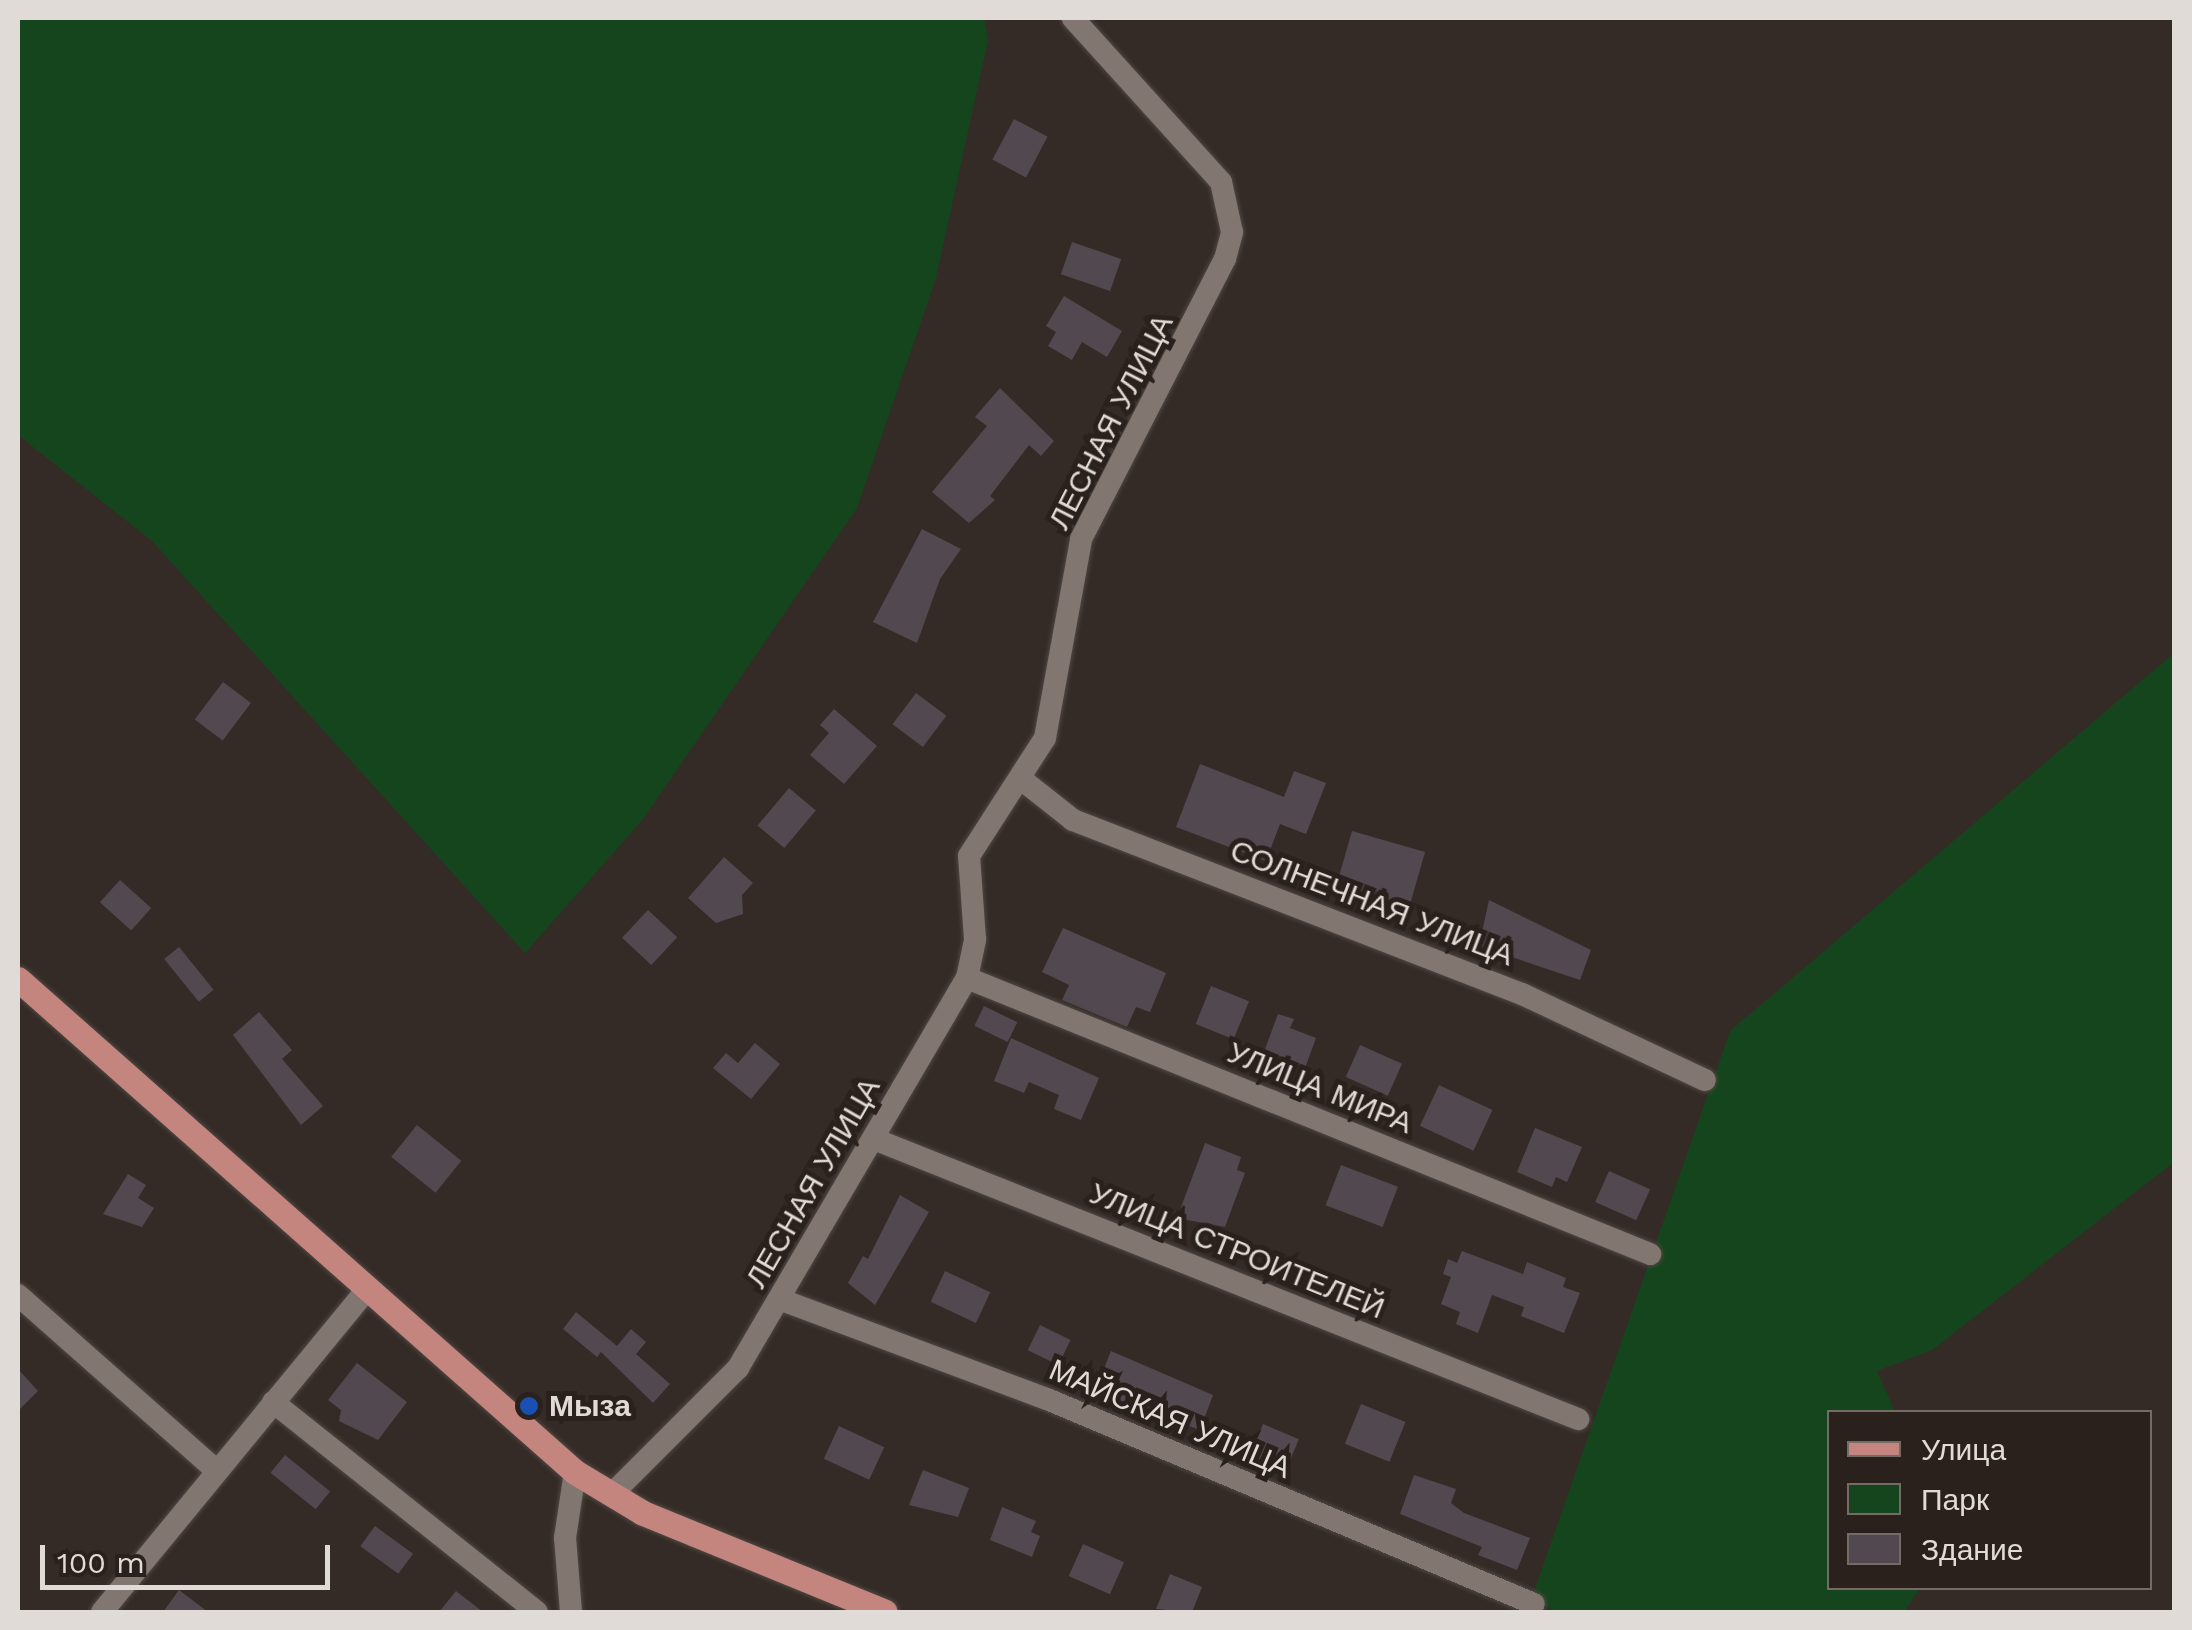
<!DOCTYPE html>
<meta charset="utf-8">
<style>
body{margin:0}
#map{position:relative;width:2192px;height:1630px;overflow:hidden;background:#352b26;font-family:"Work Sans",sans-serif}
div>[style]{position:absolute}
[style*='--x']{left:calc(var(--x)*1px);top:calc(var(--y)*1px);width:calc(var(--w)*1px);rotate:calc(var(--a)*1deg)}
.green>*{inset:0;background:#15451d}
.building>*{inset:0;background:#524850;transform-origin:0 0}
.roads{filter:drop-shadow(0 0 2px #4f4743) drop-shadow(0 0 2px #4f4743)}
.minor>*{height:22px;margin:-11px;padding:0 11px;transform-origin:11px;border-radius:11px;background:#827671}
.primary>*{height:25px;margin:-12.5px;padding:0 12.5px;transform-origin:12.5px;border-radius:12.5px;background:#c5857f}
.dots>*{width:28px;height:28px;translate:-50% -50%;box-sizing:border-box;border:5px solid #2b211c;border-radius:50%}
span{translate:-50% -50%;white-space:nowrap;text-align:center;line-height:1.15;-webkit-text-stroke:10px #2b211c;paint-order:stroke}
.street-label{font-size:30px;color:#e1dbd7}
.poi-label{font-size:30px;color:#e1dbd7;font-weight:700}
.left{translate:0 -50%;text-align:left}
.frame{position:absolute;inset:0;border:20px solid #e1dbd7;pointer-events:none}
.legend{position:absolute;left:1827px;top:1410px;width:325px;height:180px;box-sizing:border-box;background:#2b211c;border:2px solid #746b67;margin:0;padding:12px 18px;list-style:none;font-size:30px;color:#e1dbd7}
.legend li{display:flex;align-items:center;gap:20px;height:50px}
.legend b{width:50px;border:2px solid #746b67}
.scale{position:absolute;left:40px;top:1545px;width:290px;height:45px;box-sizing:border-box;border:5px solid #e1dbd7;border-top:0;padding-left:12px;font-size:30px;line-height:35px;white-space:nowrap;color:#e1dbd7;-webkit-text-stroke:8px #2b211c;paint-order:stroke}
</style>
<div id="map">
<div class="green">
<div style="clip-path:polygon(18px 18px,984px 18px,988px 40px,936px 278px,857px 508px,643px 819px,525px 953px,152px 541px,18px 435px)"></div>
<div style="clip-path:polygon(2174px 653px,2174px 1162px,1932px 1350px,1877px 1371px,1895px 1412px,1830px 1412px,1830px 1588px,1920px 1588px,1904px 1612px,1556px 1612px,1531px 1600px,1730px 1031px)"></div>
</div>
<div class="building">
<div style="left:1014px;top:119px;width:38px;height:46px;rotate:28deg"></div>
<div style="left:1072px;top:242px;width:52px;height:34px;rotate:19deg"></div>
<div style="clip-path:polygon(1064px 296px,1122px 331px,1107px 357px,1082px 342px,1072px 360px,1048px 346px,1056px 332px,1046px 326px)"></div>
<div style="clip-path:polygon(1000px 388px,1054px 441px,1041px 456px,1029px 445px,990px 496px,995px 500px,969px 523px,932px 492px,987px 426px,975px 417px)"></div>
<div style="clip-path:polygon(922px 529px,961px 549px,940px 579px,917px 643px,873px 622px)"></div>
<div style="left:223px;top:682px;width:35px;height:47px;rotate:37deg"></div>
<div style="left:916px;top:693px;width:38px;height:39px;rotate:37deg"></div>
<div style="clip-path:polygon(834px 709px,877px 746px,844px 784px,810px 755px,829px 733px,820px 725px)"></div>
<div style="clip-path:polygon(1200px 764px,1284px 797px,1294px 771px,1326px 783px,1306px 834px,1280px 824px,1266px 861px,1176px 827px)"></div>
<div style="left:789px;top:788px;width:35px;height:49px;rotate:40deg"></div>
<div style="left:1352px;top:831px;width:76px;height:57px;rotate:16deg"></div>
<div style="clip-path:polygon(724px 857px,753px 883px,742px 895px,743px 914px,716px 923px,688px 898px)"></div>
<div style="left:120px;top:880px;width:42px;height:30px;rotate:42deg"></div>
<div style="clip-path:polygon(1489px 900px,1591px 950px,1580px 980px,1479px 946px)"></div>
<div style="left:648px;top:910px;width:40px;height:38px;rotate:43deg"></div>
<div style="clip-path:polygon(1063px 928px,1166px 973px,1150px 1012px,1136px 1007px,1127px 1027px,1062px 1000px,1069px 985px,1042px 972px)"></div>
<div style="left:179px;top:947px;width:55px;height:19px;rotate:51deg"></div>
<div style="left:1211px;top:986px;width:41px;height:41px;rotate:22deg"></div>
<div style="left:984px;top:1006px;width:37px;height:22px;rotate:26deg"></div>
<div style="clip-path:polygon(259px 1012px,292px 1050px,282px 1059px,323px 1106px,301px 1125px,233px 1035px)"></div>
<div style="clip-path:polygon(1278px 1014px,1294px 1019px,1290px 1028px,1316px 1038px,1305px 1068px,1265px 1049px)"></div>
<div style="clip-path:polygon(1011px 1038px,1099px 1078px,1081px 1120px,1054px 1109px,1059px 1095px,1029px 1082px,1024px 1093px,994px 1081px)"></div>
<div style="clip-path:polygon(755px 1043px,780px 1064px,751px 1099px,713px 1068px,726px 1053px,738px 1063px)"></div>
<div style="left:1360px;top:1045px;width:46px;height:35px;rotate:24deg"></div>
<div style="left:1439px;top:1085px;width:59px;height:45px;rotate:25deg"></div>
<div style="left:417px;top:1125px;width:57px;height:41px;rotate:39deg"></div>
<div style="clip-path:polygon(1535px 1128px,1582px 1147px,1567px 1182px,1556px 1177px,1552px 1187px,1517px 1172px)"></div>
<div style="clip-path:polygon(1205px 1143px,1241px 1157px,1237px 1170px,1245px 1173px,1225px 1227px,1177px 1218px)"></div>
<div style="left:1341px;top:1165px;width:61px;height:43px;rotate:21deg"></div>
<div style="left:1609px;top:1171px;width:45px;height:34px;rotate:24deg"></div>
<div style="clip-path:polygon(128px 1174px,146px 1185px,138px 1198px,154px 1208px,142px 1227px,103px 1214px)"></div>
<div style="clip-path:polygon(900px 1195px,929px 1212px,875px 1305px,848px 1283px,863px 1256px,868px 1259px)"></div>
<div style="clip-path:polygon(1462px 1251px,1523px 1274px,1527px 1262px,1566px 1278px,1563px 1287px,1580px 1293px,1564px 1333px,1521px 1316px,1524px 1307px,1492px 1295px,1478px 1333px,1456px 1324px,1460px 1312px,1441px 1304px,1451px 1277px,1443px 1274px,1448px 1259px,1457px 1263px)"></div>
<div style="left:945px;top:1271px;width:50px;height:34px;rotate:25deg"></div>
<div style="clip-path:polygon(576px 1312px,617px 1346px,631px 1329px,646px 1342px,636px 1354px,670px 1384px,653px 1403px,601px 1352px,597px 1357px,563px 1329px)"></div>
<div style="left:1040px;top:1325px;width:34px;height:28px;rotate:26deg"></div>
<div style="clip-path:polygon(1111px 1351px,1213px 1395px,1200px 1430px,1095px 1391px)"></div>
<div style="clip-path:polygon(357px 1363px,407px 1402px,378px 1440px,339px 1421px,341px 1410px,328px 1400px)"></div>
<div style="clip-path:polygon(18px 1369px,38px 1391px,18px 1411px)"></div>
<div style="left:1361px;top:1404px;width:48px;height:43px;rotate:22deg"></div>
<div style="left:1263px;top:1424px;width:39px;height:37px;rotate:23deg"></div>
<div style="left:839px;top:1426px;width:50px;height:36px;rotate:25deg"></div>
<div style="left:285px;top:1455px;width:58px;height:23px;rotate:39deg"></div>
<div style="clip-path:polygon(923px 1470px,969px 1488px,958px 1517px,909px 1505px)"></div>
<div style="clip-path:polygon(1414px 1475px,1456px 1489px,1451px 1503px,1464px 1513px,1530px 1538px,1517px 1570px,1478px 1555px,1482px 1547px,1400px 1514px)"></div>
<div style="clip-path:polygon(1002px 1507px,1036px 1521px,1031px 1532px,1040px 1536px,1032px 1557px,990px 1540px)"></div>
<div style="left:375px;top:1526px;width:47px;height:25px;rotate:36deg"></div>
<div style="left:1083px;top:1544px;width:45px;height:35px;rotate:24deg"></div>
<div style="clip-path:polygon(1170px 1574px,1202px 1587px,1192px 1612px,1156px 1609px)"></div>
<div style="clip-path:polygon(179px 1590px,208px 1612px,163px 1612px)"></div>
<div style="clip-path:polygon(456px 1591px,483px 1612px,439px 1612px)"></div>
</div>
<div class="roads">
<div class="minor">
<div style="--x:1021;--y:779;--w:66;--a:38.3"></div>
<div style="--x:1073;--y:820;--w:482;--a:21.2"></div>
<div style="--x:1522;--y:994;--w:202;--a:25.2"></div>
<div style="--x:967;--y:978;--w:737;--a:22"></div>
<div style="--x:874;--y:1139;--w:758;--a:21.69"></div>
<div style="--x:18;--y:1295;--w:264;--a:41.5"></div>
<div style="--x:779;--y:1299;--w:286;--a:20.5"></div>
<div style="--x:1047;--y:1399;--w:528;--a:22.83"></div>
<div style="--x:273;--y:1402;--w:337;--a:38.5"></div>
<div style="--x:611;--y:1495;--w:180;--a:-45"></div>
<div style="--x:738;--y:1368;--w:452;--a:-59.6"></div>
<div style="--x:967;--y:978;--w:40;--a:-78"></div>
<div style="--x:975;--y:939;--w:83;--a:-94.1"></div>
<div style="--x:969;--y:856;--w:140;--a:-57.2"></div>
<div style="--x:1045;--y:738;--w:202;--a:-79.7"></div>
<div style="--x:1081;--y:539;--w:315;--a:-62.8"></div>
<div style="--x:1225;--y:259;--w:28;--a:-75"></div>
<div style="--x:1232;--y:232;--w:51;--a:-102.4"></div>
<div style="--x:1221;--y:182;--w:221;--a:-132.1"></div>
<div style="--x:102;--y:1612;--w:416;--a:-50.6"></div>
<div style="--x:571;--y:1612;--w:74;--a:-94.6"></div>
<div style="--x:565;--y:1538;--w:67;--a:-81.4"></div>
</div>
<div class="primary">
<div style="--x:18;--y:979;--w:744;--a:41.51"></div>
<div style="--x:575;--y:1472;--w:79;--a:31.1"></div>
<div style="--x:643;--y:1513;--w:261;--a:22.2"></div>
</div>
</div>
<div class="dots">
<div style="left:529px;top:1406px;background:#1a4fb4"></div>
</div>
<div class="street-label">
<span style="left:1111px;top:422px;rotate:-63deg">ЛЕСНАЯ УЛИЦА</span>
<span style="left:1372px;top:903px;rotate:21deg">СОЛНЕЧНАЯ УЛИЦА</span>
<span style="left:1320px;top:1088px;rotate:22deg">УЛИЦА МИРА</span>
<span style="left:813px;top:1183px;rotate:-60deg">ЛЕСНАЯ УЛИЦА</span>
<span style="left:1237px;top:1251px;rotate:22deg">УЛИЦА СТРОИТЕЛЕЙ</span>
<span style="left:1170px;top:1419px;rotate:23deg">МАЙСКАЯ УЛИЦА</span>
</div>
<div class="poi-label">
<span class="left" style="left:549px;top:1406px">Мыза</span>
</div>
<div class="frame"></div>
<ul class="legend">
<li><b style="height:12px;background:#c5857f"></b>Улица</li>
<li><b style="height:28px;background:#15451d"></b>Парк</li>
<li><b style="height:28px;background:#524850"></b>Здание</li>
</ul>
<div class="scale">100 m</div>
</div>
